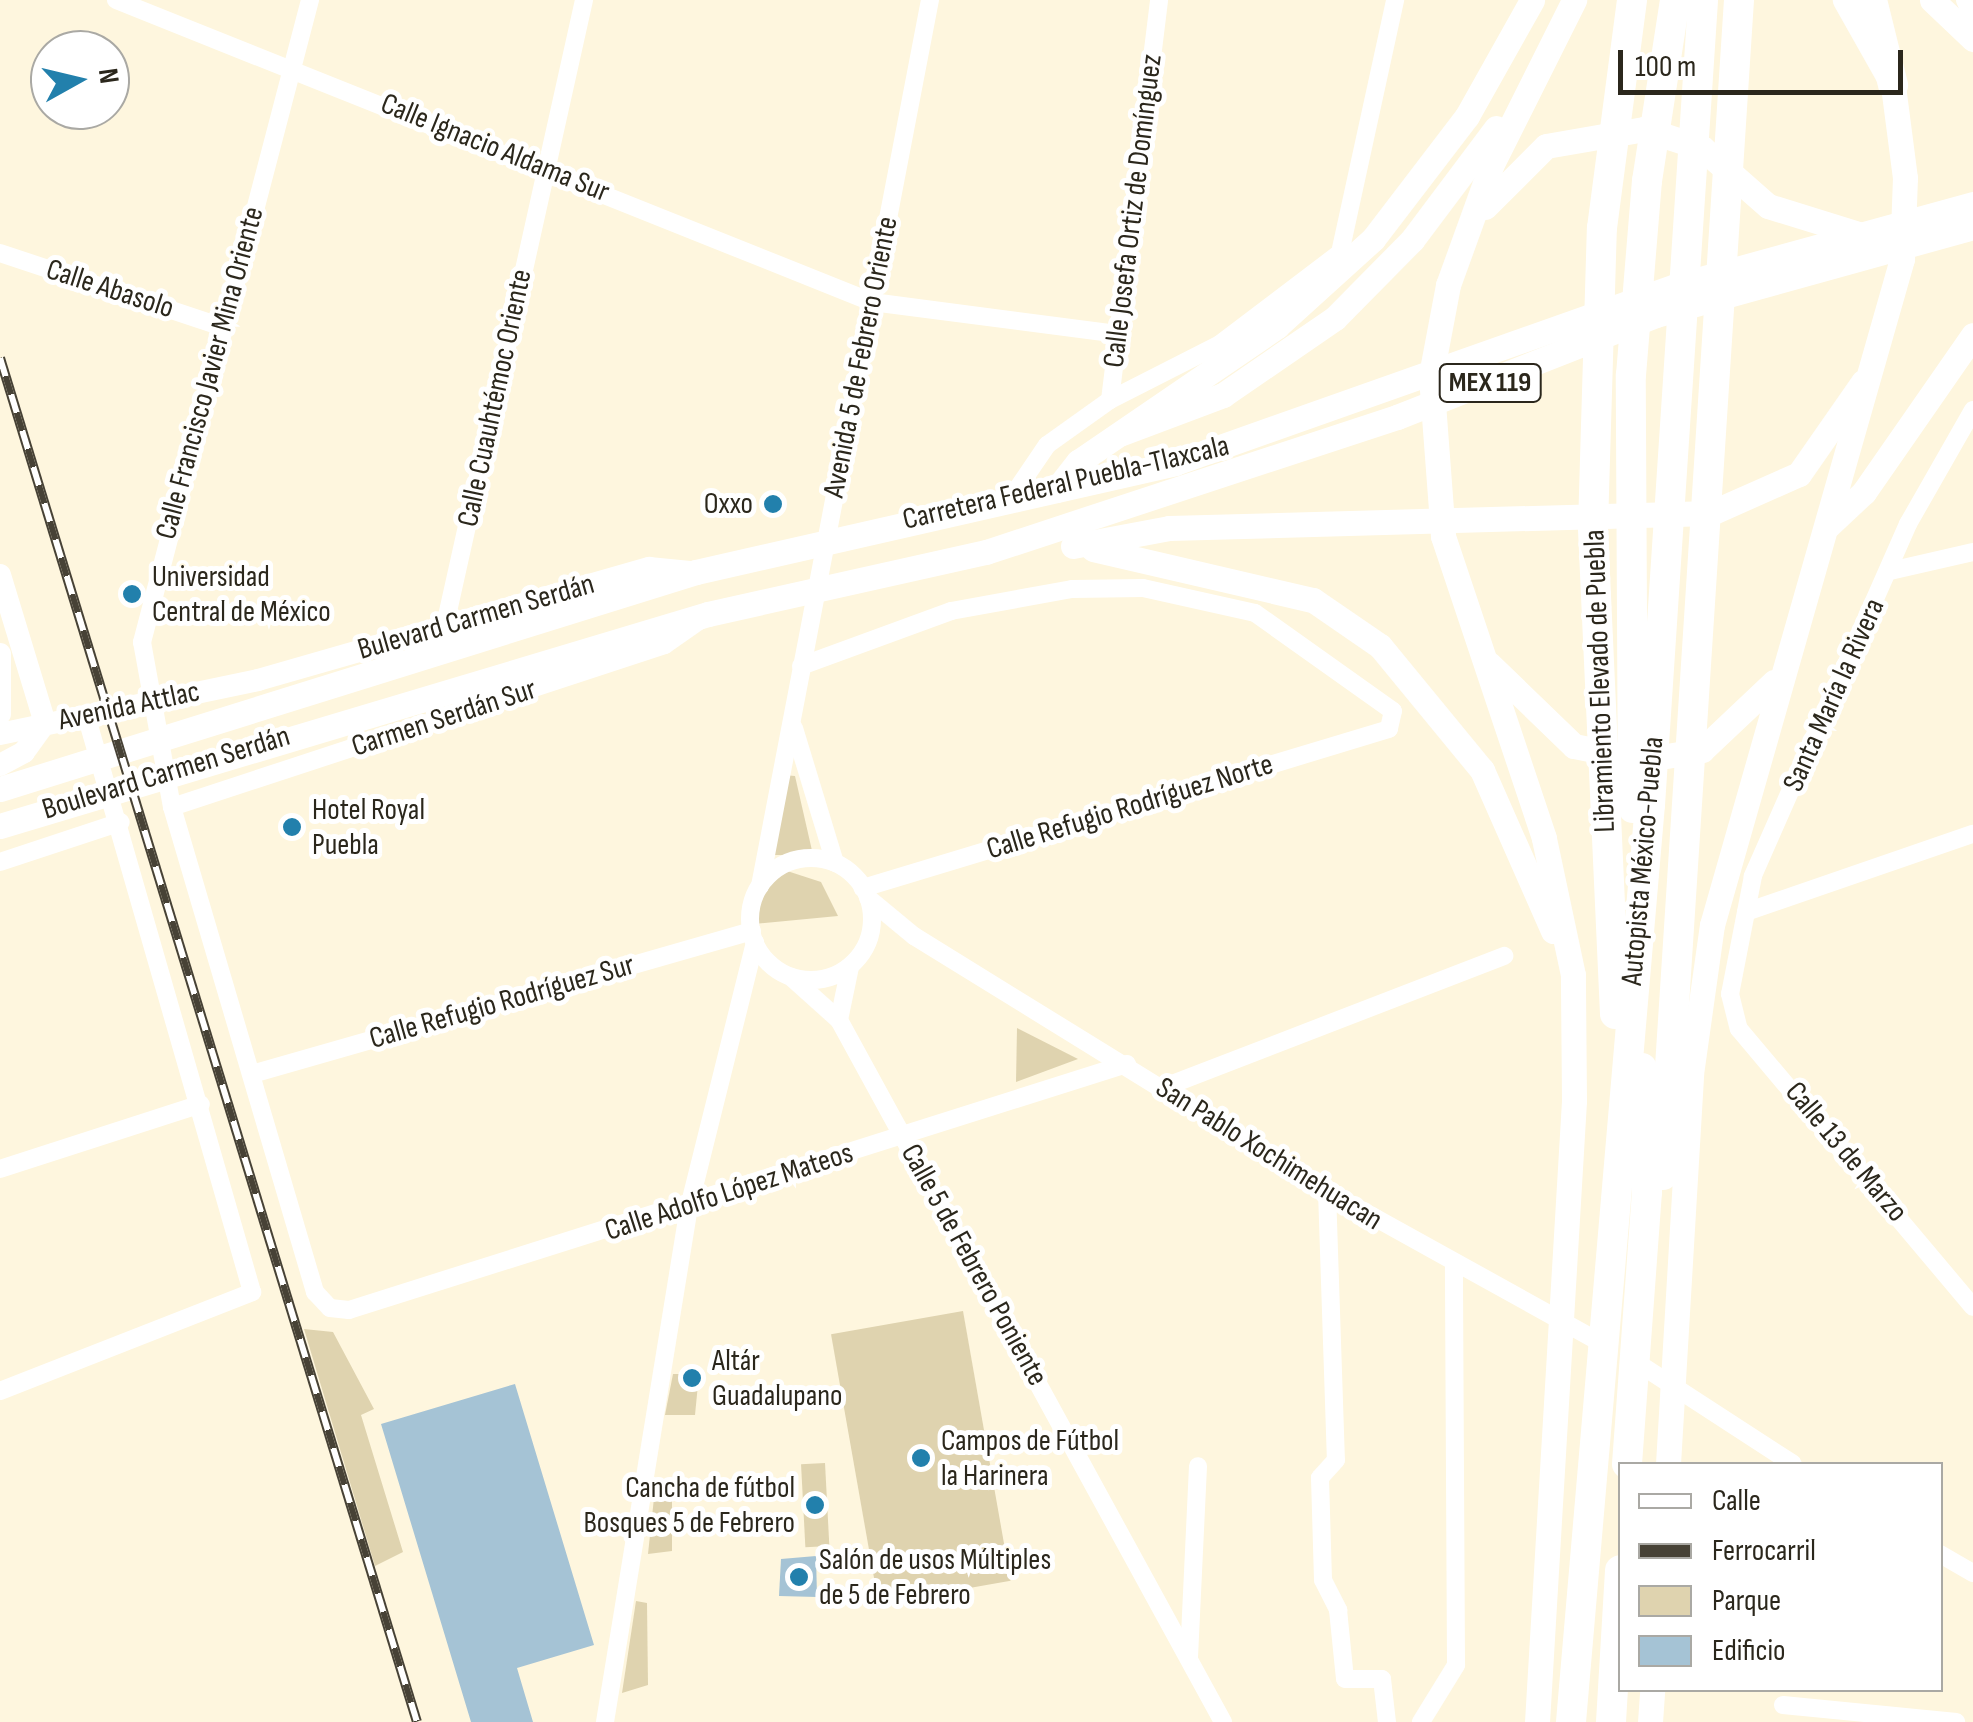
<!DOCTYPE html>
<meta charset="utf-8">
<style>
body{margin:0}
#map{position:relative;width:1973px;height:1722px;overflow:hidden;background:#fef6de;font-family:"Sofia Sans Condensed",sans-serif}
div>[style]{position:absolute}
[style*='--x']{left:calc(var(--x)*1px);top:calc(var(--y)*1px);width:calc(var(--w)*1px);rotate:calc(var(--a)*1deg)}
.green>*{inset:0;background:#dfd3af;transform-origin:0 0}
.building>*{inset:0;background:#a5c3d5}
.street>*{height:18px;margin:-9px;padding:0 9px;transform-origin:9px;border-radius:9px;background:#fff}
.street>.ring{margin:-9px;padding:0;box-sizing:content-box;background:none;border:18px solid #fff;border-radius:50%}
.secondary>*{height:22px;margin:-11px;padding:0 11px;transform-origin:11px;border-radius:11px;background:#fff}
.primary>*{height:25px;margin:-12.5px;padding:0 12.5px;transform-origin:12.5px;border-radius:12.5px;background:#fff}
.highway>*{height:30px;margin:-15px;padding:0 15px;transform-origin:15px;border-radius:15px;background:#fff}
.rail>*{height:10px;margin-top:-5px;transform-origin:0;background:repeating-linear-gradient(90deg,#fff 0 19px,#474236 0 38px);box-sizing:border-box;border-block:2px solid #474236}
.dots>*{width:28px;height:28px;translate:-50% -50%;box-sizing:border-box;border:5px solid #fff;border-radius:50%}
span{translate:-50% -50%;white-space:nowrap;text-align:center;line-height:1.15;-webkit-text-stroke:10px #fff;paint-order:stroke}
.shield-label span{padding:2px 8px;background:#fff;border:2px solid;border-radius:8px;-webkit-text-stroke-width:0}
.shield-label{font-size:28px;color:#2b271c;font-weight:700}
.street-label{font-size:30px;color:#2b271c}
.poi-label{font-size:30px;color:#2b271c}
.right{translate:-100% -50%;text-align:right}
.left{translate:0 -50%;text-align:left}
.legend{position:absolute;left:1618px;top:1462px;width:325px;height:230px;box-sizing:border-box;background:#fff;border:2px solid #aaa9a4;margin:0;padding:12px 18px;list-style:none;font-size:30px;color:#2b271c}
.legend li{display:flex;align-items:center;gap:20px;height:50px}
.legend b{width:50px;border:2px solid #aaa9a4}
.north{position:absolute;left:30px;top:30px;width:100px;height:100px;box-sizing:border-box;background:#fff;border:2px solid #aaa9a4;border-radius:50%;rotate:82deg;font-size:28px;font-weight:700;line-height:40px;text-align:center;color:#2b271c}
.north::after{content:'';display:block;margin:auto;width:35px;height:45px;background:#2280ac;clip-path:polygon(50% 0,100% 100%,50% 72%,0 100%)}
.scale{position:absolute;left:1618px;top:50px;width:285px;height:45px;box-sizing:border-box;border:5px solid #2b271c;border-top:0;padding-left:12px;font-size:30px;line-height:35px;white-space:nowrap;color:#2b271c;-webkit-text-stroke:8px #fff;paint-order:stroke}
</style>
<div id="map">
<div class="green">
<div style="clip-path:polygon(783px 775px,795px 776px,813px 855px,768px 855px)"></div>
<div style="clip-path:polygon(781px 869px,821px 882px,838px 916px,754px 924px,759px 893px)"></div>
<div style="clip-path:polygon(1017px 1028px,1078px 1059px,1016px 1082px)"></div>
<div style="left:963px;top:1311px;width:274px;height:134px;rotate:80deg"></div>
<div style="clip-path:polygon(304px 1329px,333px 1332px,374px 1409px,361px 1415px,403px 1552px,375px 1566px)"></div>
<div style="clip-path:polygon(673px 1374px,699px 1374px,695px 1415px,665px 1415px)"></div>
<div style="left:825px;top:1463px;width:83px;height:24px;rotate:87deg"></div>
<div style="clip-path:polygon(654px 1498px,672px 1500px,672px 1551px,648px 1554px)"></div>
<div style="clip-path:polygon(636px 1601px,647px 1603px,648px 1685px,622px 1693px)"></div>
</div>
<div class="building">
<div style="clip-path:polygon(515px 1384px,594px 1645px,517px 1668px,533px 1722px,471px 1722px,381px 1424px)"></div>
<div style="clip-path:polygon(816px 1556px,817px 1597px,779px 1596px,781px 1559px)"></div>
</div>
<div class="street">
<div style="--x:116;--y:0;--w:814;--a:21.78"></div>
<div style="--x:872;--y:302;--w:247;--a:7.4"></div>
<div style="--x:310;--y:0;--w:664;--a:104.66"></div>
<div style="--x:142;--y:642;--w:168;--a:79.7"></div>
<div style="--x:172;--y:807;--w:506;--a:73.57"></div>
<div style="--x:315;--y:1292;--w:22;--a:47"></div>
<div style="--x:330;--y:1308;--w:19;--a:6"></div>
<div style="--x:349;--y:1310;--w:816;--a:-17.55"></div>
<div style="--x:1965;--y:0;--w:20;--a:66"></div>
<div style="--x:0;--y:253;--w:232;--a:18.4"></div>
<div style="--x:1110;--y:400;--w:403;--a:-83"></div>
<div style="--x:1973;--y:410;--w:131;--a:119.7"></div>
<div style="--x:1908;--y:524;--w:385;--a:113.8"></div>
<div style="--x:1753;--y:876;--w:120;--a:101"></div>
<div style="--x:1730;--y:994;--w:36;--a:76"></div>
<div style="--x:1739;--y:1029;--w:363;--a:49.9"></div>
<div style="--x:1011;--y:498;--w:64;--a:-55.8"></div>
<div style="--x:1047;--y:445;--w:77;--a:-35.5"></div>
<div style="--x:1110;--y:400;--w:123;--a:-27"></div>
<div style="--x:1220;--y:344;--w:151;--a:-37.2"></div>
<div style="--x:1340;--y:253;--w:259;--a:-77.7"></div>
<div style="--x:1890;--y:571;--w:85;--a:-12.9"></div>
<div style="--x:445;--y:625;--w:640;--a:-77.46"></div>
<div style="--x:801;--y:666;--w:160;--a:-20.1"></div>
<div style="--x:951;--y:611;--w:123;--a:-10.3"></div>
<div style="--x:1072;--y:589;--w:71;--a:-0.8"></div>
<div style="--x:1143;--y:588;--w:115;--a:12.6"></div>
<div style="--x:1255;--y:613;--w:169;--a:35.4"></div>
<div style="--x:1393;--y:711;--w:18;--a:103"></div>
<div style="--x:1389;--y:729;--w:550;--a:163.18"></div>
<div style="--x:794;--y:728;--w:141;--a:73.1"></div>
<div style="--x:172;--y:807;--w:519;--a:-18.19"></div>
<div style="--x:665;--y:645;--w:45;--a:-35.1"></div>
<div class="ring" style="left:750px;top:858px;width:104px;height:104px"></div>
<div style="--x:0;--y:862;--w:127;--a:-18.3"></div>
<div style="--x:760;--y:886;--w:902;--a:-79.14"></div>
<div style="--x:868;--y:898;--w:60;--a:39.6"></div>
<div style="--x:914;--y:936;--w:485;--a:31.7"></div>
<div style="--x:1327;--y:1191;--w:320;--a:29"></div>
<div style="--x:1746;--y:912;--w:240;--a:-19"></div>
<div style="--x:791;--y:977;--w:64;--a:41.9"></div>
<div style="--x:839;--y:1020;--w:800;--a:61.32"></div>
<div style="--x:839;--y:1020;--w:54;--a:-78.3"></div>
<div style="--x:252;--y:1074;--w:520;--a:-15.96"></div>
<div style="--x:1162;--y:1088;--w:367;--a:-21.1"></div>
<div style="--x:0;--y:1169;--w:211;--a:-17.9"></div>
<div style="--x:1327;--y:1191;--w:269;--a:88.1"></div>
<div style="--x:1336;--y:1460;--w:24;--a:132"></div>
<div style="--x:1320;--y:1478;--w:102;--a:88.3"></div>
<div style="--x:1323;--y:1580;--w:34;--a:63"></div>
<div style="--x:1338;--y:1610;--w:69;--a:84.2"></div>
<div style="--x:1345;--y:1679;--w:37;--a:0"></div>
<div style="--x:1382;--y:1679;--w:43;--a:83.4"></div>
<div style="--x:1630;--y:1358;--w:194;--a:33"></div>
<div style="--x:0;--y:1391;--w:271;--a:-21.4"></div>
<div style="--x:252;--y:1292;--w:600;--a:-106.05"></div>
<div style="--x:1940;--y:1554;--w:38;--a:30"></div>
<div style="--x:1189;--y:1657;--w:191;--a:-87.3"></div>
<div style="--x:1783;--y:1705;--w:174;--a:5.6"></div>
<div style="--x:605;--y:1722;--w:522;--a:-80.74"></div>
<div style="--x:689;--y:1207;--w:273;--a:-76"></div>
<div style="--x:1421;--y:1722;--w:67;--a:-58.4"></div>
<div style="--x:1456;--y:1665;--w:397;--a:-90.3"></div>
</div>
<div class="secondary">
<div style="--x:0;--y:575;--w:155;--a:73.1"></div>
<div style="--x:0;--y:654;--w:60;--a:90"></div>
<div style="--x:0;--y:734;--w:264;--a:-11.8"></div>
<div style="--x:258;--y:680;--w:407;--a:-16"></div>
<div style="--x:649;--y:568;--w:41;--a:5.6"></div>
<div style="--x:0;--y:765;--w:27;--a:-28"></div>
<div style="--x:24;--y:752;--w:36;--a:-54"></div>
</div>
<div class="primary">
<div style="--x:1932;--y:0;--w:57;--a:43.6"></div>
<div style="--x:1485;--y:207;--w:86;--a:-45"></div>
<div style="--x:1546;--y:146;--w:99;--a:-9.8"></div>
<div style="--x:1644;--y:129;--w:61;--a:18.1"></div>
<div style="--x:1702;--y:148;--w:88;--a:41.3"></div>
<div style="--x:1768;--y:206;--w:102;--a:17.2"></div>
<div style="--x:1122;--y:433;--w:108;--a:-20.6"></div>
<div style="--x:1223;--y:395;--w:136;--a:-34.5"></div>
<div style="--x:1335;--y:318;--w:110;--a:-45.4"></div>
<div style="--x:1412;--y:240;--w:140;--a:-53.1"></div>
<div style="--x:1056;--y:490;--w:36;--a:-52"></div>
<div style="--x:1078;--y:462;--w:241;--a:-34.3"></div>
<div style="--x:1277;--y:326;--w:130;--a:-42.2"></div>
<div style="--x:1373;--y:239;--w:155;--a:-52.6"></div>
<div style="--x:1467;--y:116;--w:133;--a:-60.7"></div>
<div style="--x:1829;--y:525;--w:48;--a:-43.3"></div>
<div style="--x:1864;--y:492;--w:191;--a:-55.2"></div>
<div style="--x:1073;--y:546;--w:98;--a:-10.6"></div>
<div style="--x:1169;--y:528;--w:542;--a:-1.59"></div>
<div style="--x:1711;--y:513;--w:96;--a:-23.9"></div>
<div style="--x:1799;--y:474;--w:112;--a:-55.2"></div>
<div style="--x:1093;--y:549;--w:226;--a:13.1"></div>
<div style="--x:1313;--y:600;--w:81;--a:34.5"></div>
<div style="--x:1380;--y:646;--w:161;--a:50.6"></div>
<div style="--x:1482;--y:770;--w:176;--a:66.2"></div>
<div style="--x:1489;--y:664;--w:118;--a:44"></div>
<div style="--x:1574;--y:746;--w:70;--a:11.5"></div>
<div style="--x:1643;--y:760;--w:60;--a:-9.6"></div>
<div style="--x:1702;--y:750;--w:99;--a:-43.4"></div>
<div style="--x:0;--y:789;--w:729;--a:-17.32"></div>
<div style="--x:696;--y:572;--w:491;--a:-12.8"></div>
<div style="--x:1175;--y:463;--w:530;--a:-19.49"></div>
<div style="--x:1675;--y:286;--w:309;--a:-15.4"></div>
<div style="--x:0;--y:826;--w:739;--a:-16.67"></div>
<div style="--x:708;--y:614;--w:285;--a:-12.6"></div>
<div style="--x:986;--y:552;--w:433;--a:-18.2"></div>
<div style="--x:1397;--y:417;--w:278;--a:-21.5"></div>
<div style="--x:1656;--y:315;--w:329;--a:-15.5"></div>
<div style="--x:1668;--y:1464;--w:391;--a:-86.6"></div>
<div style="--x:1691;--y:1074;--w:150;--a:-82"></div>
<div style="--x:1712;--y:925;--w:693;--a:-74.08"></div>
<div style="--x:1902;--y:259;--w:81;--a:-87.9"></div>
<div style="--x:1905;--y:178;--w:94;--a:-97.4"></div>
<div style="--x:1893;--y:85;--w:98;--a:-119.5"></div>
<div style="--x:1537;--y:1722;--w:622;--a:-86.59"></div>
<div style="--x:1574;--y:1101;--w:126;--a:-90.5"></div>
<div style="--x:1573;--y:975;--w:140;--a:-102"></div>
<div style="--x:1544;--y:838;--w:318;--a:-108.5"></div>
<div style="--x:1443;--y:536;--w:161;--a:-94.3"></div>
<div style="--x:1431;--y:375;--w:92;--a:-79.3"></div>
<div style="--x:1448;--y:285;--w:127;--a:-70.1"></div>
<div style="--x:1491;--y:166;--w:186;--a:-63.4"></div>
<div style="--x:1650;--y:1722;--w:32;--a:-86"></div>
</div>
<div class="highway">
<div style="--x:1872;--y:0;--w:88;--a:76.1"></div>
<div style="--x:1633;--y:808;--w:433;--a:-90.3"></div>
<div style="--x:1631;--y:375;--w:195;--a:-85.3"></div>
<div style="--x:1647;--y:181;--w:183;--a:-81.2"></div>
<div style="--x:1615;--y:1014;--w:487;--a:-92.6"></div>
<div style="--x:1593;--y:527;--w:299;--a:-88.3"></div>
<div style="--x:1602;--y:228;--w:230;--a:-82.5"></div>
<div style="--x:1663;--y:1175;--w:1177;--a:-86.3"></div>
<div style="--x:1627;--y:1464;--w:273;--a:-85.8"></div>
<div style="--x:1647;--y:1192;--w:124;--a:-92.3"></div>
<div style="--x:1571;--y:1722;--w:920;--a:-85.08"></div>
<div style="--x:1650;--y:805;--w:807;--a:-86.23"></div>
<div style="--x:1611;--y:1722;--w:152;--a:-86.6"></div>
</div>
<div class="rail">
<div style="--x:0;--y:358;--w:1426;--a:73"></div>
</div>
<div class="dots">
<div style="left:773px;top:504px;background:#2280ac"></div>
<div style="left:132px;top:594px;background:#2280ac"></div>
<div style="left:292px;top:827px;background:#2280ac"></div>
<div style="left:692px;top:1378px;background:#2280ac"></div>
<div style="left:921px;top:1458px;background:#2280ac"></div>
<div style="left:815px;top:1505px;background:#2280ac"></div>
<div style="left:799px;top:1577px;background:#2280ac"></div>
</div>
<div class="shield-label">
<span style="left:1490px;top:383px">MEX 119</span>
</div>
<div class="street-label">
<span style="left:495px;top:148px;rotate:22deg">Calle Ignacio Aldama Sur</span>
<span style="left:1133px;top:211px;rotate:-83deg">Calle Josefa Ortiz de Domínguez</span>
<span style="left:110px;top:289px;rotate:18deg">Calle Abasolo</span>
<span style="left:861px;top:357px;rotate:-79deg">Avenida 5 de Febrero Oriente</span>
<span style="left:210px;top:373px;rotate:-75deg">Calle Francisco Javier Mina Oriente</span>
<span style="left:495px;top:398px;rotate:-78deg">Calle Cuauhtémoc Oriente</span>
<span style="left:1066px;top:483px;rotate:-13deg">Carretera Federal Puebla-Tlaxcala</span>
<span style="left:476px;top:617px;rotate:-16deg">Bulevard Carmen Serdán</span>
<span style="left:1600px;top:681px;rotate:-92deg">Libramiento Elevado de Puebla</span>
<span style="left:1834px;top:695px;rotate:-66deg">Santa María la Rivera</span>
<span style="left:129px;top:706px;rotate:-12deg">Avenida Attlac</span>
<span style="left:444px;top:718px;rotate:-18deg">Carmen Serdán Sur</span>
<span style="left:166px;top:773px;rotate:-17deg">Boulevard Carmen Serdán</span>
<span style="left:1130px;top:807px;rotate:-17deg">Calle Refugio Rodríguez Norte</span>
<span style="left:1643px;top:861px;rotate:-85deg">Autopista México-Puebla</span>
<span style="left:502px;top:1002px;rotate:-16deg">Calle Refugio Rodríguez Sur</span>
<span style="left:1846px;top:1152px;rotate:50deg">Calle 13 de Marzo</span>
<span style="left:1269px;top:1154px;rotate:32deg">San Pablo Xochimehuacan</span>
<span style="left:729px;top:1192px;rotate:-18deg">Calle Adolfo López Mateos</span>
<span style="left:974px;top:1265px;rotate:61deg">Calle 5 de Febrero Poniente</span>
</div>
<div class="poi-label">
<span class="right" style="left:753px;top:504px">Oxxo</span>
<span class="left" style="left:152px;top:594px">Universidad<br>Central de México</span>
<span class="left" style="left:312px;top:827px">Hotel Royal<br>Puebla</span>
<span class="left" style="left:712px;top:1378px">Altár<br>Guadalupano</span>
<span class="left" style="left:941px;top:1458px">Campos de Fútbol<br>la Harinera</span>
<span class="right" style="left:795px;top:1505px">Cancha de fútbol<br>Bosques 5 de Febrero</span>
<span class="left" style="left:819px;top:1577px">Salón de usos Múltiples<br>de 5 de Febrero</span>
</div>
<ul class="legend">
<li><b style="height:12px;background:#fff"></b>Calle</li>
<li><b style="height:12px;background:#474236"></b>Ferrocarril</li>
<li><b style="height:28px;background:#dfd3af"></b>Parque</li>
<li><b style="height:28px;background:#a5c3d5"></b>Edificio</li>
</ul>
<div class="north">N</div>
<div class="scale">100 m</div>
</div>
